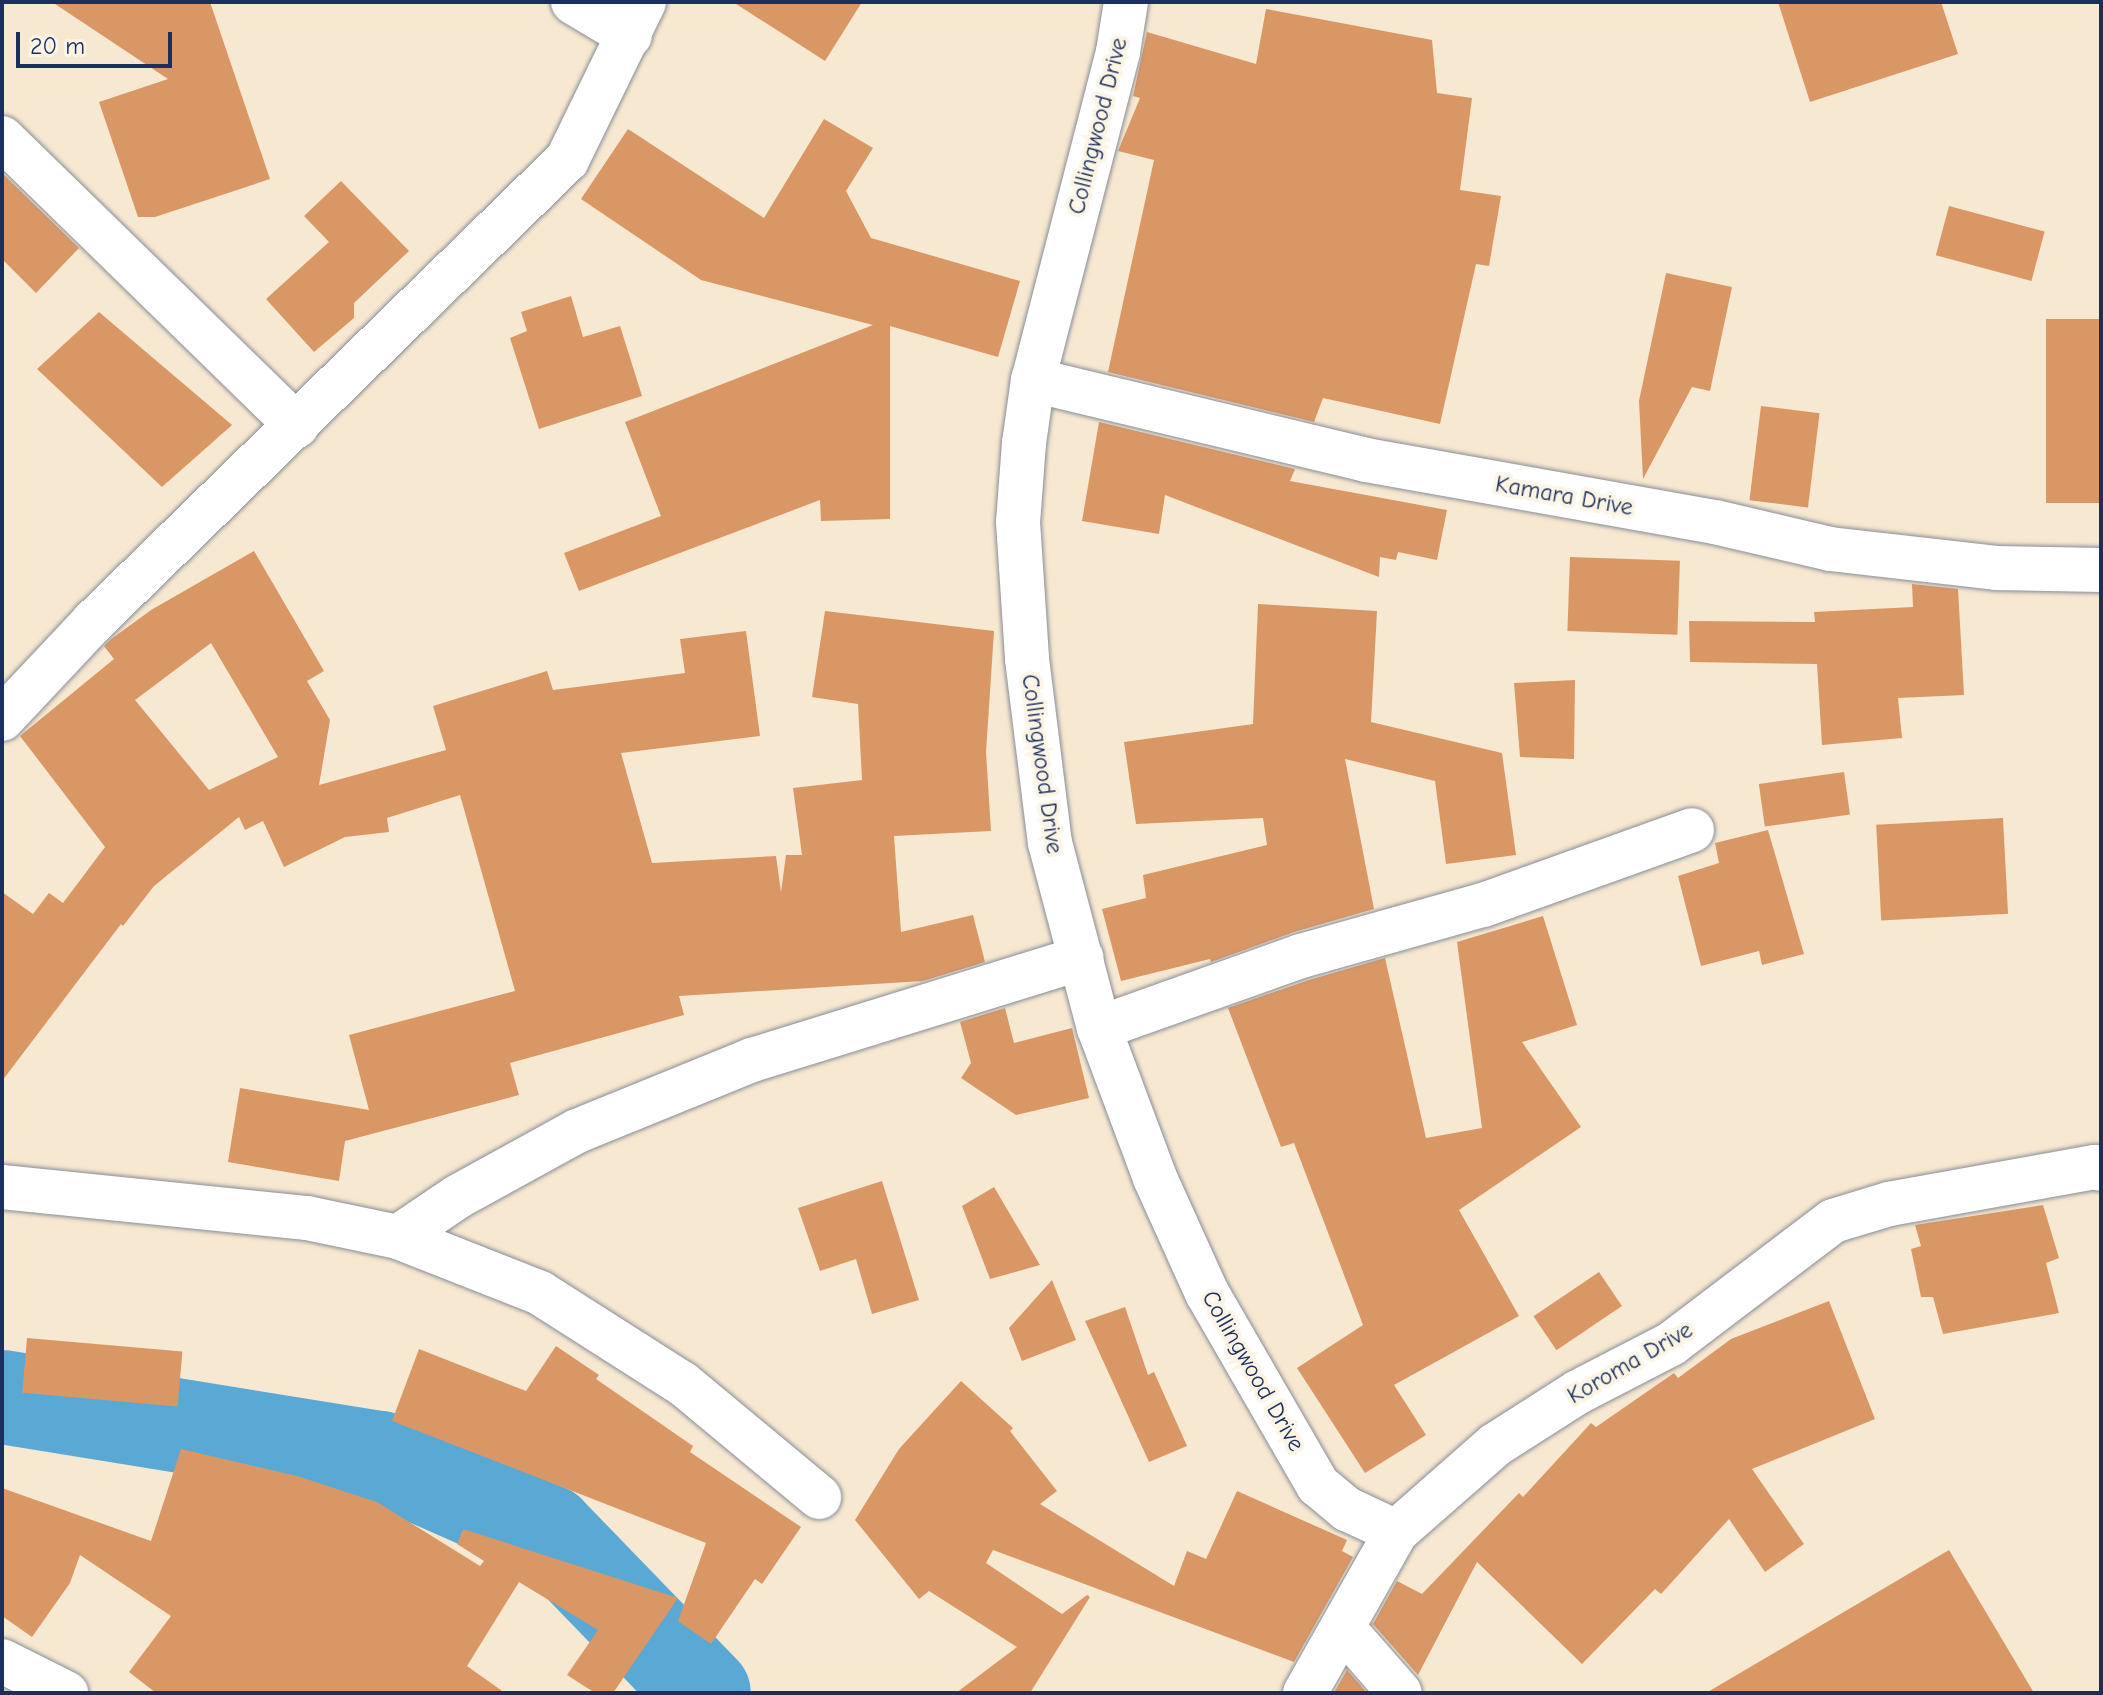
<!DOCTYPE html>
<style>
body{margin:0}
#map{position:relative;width:2103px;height:1695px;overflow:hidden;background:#f7e9d1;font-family:"Comic Neue",sans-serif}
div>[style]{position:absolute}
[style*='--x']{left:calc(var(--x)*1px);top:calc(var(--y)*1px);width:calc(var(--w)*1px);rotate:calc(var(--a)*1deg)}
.river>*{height:94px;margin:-47px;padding:0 47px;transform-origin:47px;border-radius:47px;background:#5aa9d4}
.building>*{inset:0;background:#d99766;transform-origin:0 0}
.roads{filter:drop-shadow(0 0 2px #898c98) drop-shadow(0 0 2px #898c98)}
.minor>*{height:44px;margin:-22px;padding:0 22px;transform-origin:22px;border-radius:22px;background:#fff}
span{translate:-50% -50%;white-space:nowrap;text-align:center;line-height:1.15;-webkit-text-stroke:8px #fcf5e5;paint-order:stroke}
.street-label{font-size:24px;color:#1b2f5e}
.frame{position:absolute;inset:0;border:4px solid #1b2f5e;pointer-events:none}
.scale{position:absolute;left:16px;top:32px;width:156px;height:36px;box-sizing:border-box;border:4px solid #1b2f5e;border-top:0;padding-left:10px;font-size:24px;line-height:28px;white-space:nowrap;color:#1b2f5e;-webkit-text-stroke:6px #fcf5e5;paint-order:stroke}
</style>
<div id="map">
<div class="river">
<div style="--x:2;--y:1397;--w:383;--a:9.2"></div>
<div style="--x:380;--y:1458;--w:184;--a:23.8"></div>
<div style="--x:548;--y:1532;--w:224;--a:45.9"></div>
</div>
<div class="building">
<div style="clip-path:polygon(52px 2px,210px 2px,270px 179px,155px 217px,138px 217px,99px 102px,168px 79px)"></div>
<div style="clip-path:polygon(733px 2px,862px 2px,825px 61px)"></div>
<div style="clip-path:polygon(1778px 2px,1941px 2px,1958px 54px,1810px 102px)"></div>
<div style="clip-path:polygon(1266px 9px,1432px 40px,1437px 93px,1472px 98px,1460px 190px,1501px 196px,1489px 266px,1476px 264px,1440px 424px,1323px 398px,1314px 422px,1108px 372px,1154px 160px,1118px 151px,1140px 98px,1133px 96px,1147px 32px,1256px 64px)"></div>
<div style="clip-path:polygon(824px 119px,873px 148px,846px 191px,871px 238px,1020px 281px,998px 357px,890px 326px,890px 519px,821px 521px,820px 500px,579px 591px,564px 553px,661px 516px,625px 422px,873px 325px,701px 280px,581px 199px,628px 129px,764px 218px)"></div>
<div style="clip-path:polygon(2px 173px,79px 248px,36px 293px,2px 259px)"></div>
<div style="clip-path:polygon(341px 181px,409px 251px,354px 303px,354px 318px,314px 352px,266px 299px,329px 242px,304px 216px)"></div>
<div style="left:1949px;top:206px;width:99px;height:51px;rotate:15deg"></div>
<div style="clip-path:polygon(1666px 273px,1732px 287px,1710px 391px,1692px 387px,1643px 479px,1639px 401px)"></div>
<div style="clip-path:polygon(571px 296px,583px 337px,620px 326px,642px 396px,539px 429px,510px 338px,527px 331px,521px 312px)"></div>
<div style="clip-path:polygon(99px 312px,232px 425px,162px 487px,37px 369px)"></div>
<div style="left:2046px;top:319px;width:55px;height:184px"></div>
<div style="left:1761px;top:406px;width:59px;height:95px;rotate:7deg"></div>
<div style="clip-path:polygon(1099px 422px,1295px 469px,1290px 481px,1447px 510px,1437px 560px,1398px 552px,1396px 560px,1380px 557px,1379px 577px,1165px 495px,1159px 534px,1082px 521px)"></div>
<div style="clip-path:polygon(evenodd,254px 551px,324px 671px,307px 681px,330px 720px,319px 785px,446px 750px,433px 706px,547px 671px,553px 690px,685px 673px,680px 639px,746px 631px,760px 736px,621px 753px,652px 863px,776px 856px,781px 892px,786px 855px,802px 855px,793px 788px,862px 780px,858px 704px,812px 697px,825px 611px,994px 631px,986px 752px,991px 831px,894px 836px,901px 932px,973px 915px,985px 962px,923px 981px,679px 996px,684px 1015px,510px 1063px,519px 1095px,345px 1141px,339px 1181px,228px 1162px,240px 1088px,369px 1110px,349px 1035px,515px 991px,460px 795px,387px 818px,389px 832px,345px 837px,284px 867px,263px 821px,245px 830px,239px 817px,154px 886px,123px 926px,121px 924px,2px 1081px,2px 892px,33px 914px,49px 893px,63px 903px,105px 847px,20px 736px,114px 659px,104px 646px,110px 640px,151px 610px,254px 551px,211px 643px,278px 757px,209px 790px,135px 700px,211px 643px)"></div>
<div style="left:1570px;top:557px;width:110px;height:74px;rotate:2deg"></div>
<div style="clip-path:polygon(1912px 584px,1958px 589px,1964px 695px,1898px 698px,1902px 738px,1822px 745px,1817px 664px,1690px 662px,1689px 621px,1815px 622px,1814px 612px,1913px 607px)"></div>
<div style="clip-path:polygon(1258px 604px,1377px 611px,1371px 722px,1502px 753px,1516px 855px,1446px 864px,1435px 781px,1345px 759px,1374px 909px,1294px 932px,1211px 962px,1210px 959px,1121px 981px,1102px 909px,1146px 898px,1143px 875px,1267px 845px,1263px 818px,1136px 824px,1124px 742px,1253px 724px)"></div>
<div style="clip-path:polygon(1575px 680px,1574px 759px,1520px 757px,1514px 683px)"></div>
<div style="left:1844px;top:772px;width:43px;height:86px;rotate:82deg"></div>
<div style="left:2003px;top:818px;width:96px;height:127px;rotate:87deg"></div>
<div style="clip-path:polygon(1768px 830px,1804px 954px,1762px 965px,1759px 951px,1701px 966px,1678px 876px,1719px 863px,1715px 843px)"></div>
<div style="clip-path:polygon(1543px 916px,1577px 1025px,1522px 1042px,1581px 1127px,1459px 1210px,1519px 1316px,1394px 1385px,1426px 1435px,1365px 1473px,1297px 1368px,1363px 1325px,1294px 1143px,1281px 1147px,1228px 1008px,1309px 980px,1385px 958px,1426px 1138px,1482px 1128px,1457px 942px)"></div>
<div style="clip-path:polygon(1005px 1008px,1014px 1043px,1072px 1028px,1089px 1098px,1016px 1115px,961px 1078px,971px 1063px,960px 1022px)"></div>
<div style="clip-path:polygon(882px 1181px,919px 1300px,872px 1314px,856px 1259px,820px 1271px,798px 1208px)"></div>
<div style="clip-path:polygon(994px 1187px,1040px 1265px,990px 1279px,962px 1206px)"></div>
<div style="clip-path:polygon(2043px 1205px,2059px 1258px,2046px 1263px,2059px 1313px,1943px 1334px,1933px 1297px,1921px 1297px,1911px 1249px,1921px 1246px,1915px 1225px)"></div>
<div style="left:1599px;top:1272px;width:41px;height:79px;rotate:56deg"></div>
<div style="clip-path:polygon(1052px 1280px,1076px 1340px,1022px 1361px,1009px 1328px)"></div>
<div style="clip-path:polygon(1829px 1301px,1875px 1419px,1752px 1469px,1804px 1544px,1765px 1572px,1729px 1519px,1661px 1594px,1655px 1589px,1582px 1664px,1477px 1562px,1418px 1675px,1373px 1624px,1397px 1581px,1422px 1594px,1519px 1493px,1523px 1497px,1591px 1423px,1596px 1427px,1674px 1373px,1678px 1378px,1731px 1339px)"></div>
<div style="clip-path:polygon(1125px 1307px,1148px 1375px,1154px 1372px,1187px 1446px,1149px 1462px,1085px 1321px)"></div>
<div style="left:27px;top:1338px;width:156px;height:55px;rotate:5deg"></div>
<div style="clip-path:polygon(556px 1346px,599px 1375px,596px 1379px,693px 1446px,690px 1452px,801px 1527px,762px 1584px,755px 1579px,711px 1644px,678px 1621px,706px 1543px,392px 1421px,419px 1349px,526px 1391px)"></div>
<div style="clip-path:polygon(961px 1381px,1013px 1428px,1010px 1431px,1057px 1491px,1040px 1504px,1174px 1586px,1187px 1551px,1206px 1559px,1237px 1491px,1347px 1540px,1342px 1551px,1353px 1557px,1294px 1662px,993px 1550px,986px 1563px,1062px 1614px,1087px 1595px,1090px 1597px,1030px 1693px,956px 1693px,1017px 1647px,929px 1591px,919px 1599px,855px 1520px,899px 1449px)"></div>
<div style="clip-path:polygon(181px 1449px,297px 1476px,377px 1502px,480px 1566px,484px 1561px,457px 1544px,463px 1529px,678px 1598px,613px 1693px,595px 1693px,567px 1675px,598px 1630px,519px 1582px,467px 1666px,505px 1693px,156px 1693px,129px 1672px,171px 1616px,80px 1555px,70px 1583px,32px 1637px,2px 1616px,2px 1488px,151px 1541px)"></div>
<div style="clip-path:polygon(1949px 1550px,2034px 1693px,1706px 1693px)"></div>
<div style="clip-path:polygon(1347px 1670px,1367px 1693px,1334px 1693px)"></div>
</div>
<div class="roads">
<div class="minor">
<div style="--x:573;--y:2;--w:66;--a:30.8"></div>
<div style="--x:1126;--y:2;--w:51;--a:99.1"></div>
<div style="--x:1118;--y:52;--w:339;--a:104.5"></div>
<div style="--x:1033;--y:380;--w:64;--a:98.1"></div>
<div style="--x:1024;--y:443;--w:79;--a:94.3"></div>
<div style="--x:1018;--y:522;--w:137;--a:86.2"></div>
<div style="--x:1027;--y:659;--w:185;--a:82.9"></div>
<div style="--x:1050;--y:843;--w:191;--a:75.2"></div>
<div style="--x:1099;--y:1028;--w:160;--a:69.5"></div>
<div style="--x:1155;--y:1178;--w:126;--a:65.7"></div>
<div style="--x:1207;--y:1293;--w:222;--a:60"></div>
<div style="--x:1318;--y:1485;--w:38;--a:40"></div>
<div style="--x:1347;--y:1509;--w:54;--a:25.1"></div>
<div style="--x:2;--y:138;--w:412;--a:44.3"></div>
<div style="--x:1033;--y:380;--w:342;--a:13.5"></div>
<div style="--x:1366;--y:460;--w:354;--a:10.1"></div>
<div style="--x:1715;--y:522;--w:118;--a:13.2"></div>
<div style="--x:1830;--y:549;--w:167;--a:6.5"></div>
<div style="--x:1996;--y:568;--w:105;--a:1.1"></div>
<div style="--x:2;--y:719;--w:133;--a:-46.8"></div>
<div style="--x:93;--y:622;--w:662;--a:-44.27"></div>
<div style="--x:567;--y:160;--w:176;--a:-64"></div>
<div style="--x:1099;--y:1028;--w:214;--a:-19.6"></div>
<div style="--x:1301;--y:956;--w:189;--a:-15.7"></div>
<div style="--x:1483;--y:905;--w:222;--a:-19.7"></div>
<div style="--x:2;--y:1187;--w:307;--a:5.8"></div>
<div style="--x:307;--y:1218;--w:93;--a:11.8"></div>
<div style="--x:398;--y:1237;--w:153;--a:21.5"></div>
<div style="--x:540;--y:1293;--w:169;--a:32.5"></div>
<div style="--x:683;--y:1384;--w:177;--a:39.7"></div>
<div style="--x:398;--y:1237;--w:71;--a:-34.1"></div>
<div style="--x:457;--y:1197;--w:137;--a:-28.8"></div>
<div style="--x:577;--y:1131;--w:189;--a:-22.1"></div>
<div style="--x:752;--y:1060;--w:345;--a:-17.2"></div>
<div style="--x:1343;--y:1628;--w:86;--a:48.8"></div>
<div style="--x:2;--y:1661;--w:72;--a:26.6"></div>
<div style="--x:1305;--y:1693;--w:185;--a:-60.5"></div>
<div style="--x:1396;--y:1532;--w:132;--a:-41.3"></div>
<div style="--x:1495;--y:1445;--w:98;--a:-32.6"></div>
<div style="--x:1578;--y:1392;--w:105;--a:-27.3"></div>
<div style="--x:1671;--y:1344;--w:203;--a:-37.2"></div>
<div style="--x:1833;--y:1221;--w:59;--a:-16.9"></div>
<div style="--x:1889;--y:1204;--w:209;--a:-10.2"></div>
<div style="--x:2095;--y:1167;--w:6;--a:18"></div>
</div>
</div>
<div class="street-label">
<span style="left:1098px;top:126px;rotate:-76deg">Collingwood Drive</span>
<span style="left:1564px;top:496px;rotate:10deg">Kamara Drive</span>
<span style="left:1042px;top:764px;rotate:82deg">Collingwood Drive</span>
<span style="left:1630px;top:1363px;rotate:-30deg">Koroma Drive</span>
<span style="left:1253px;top:1371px;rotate:60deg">Collingwood Drive</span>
</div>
<div class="frame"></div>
<div class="scale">20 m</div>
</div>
